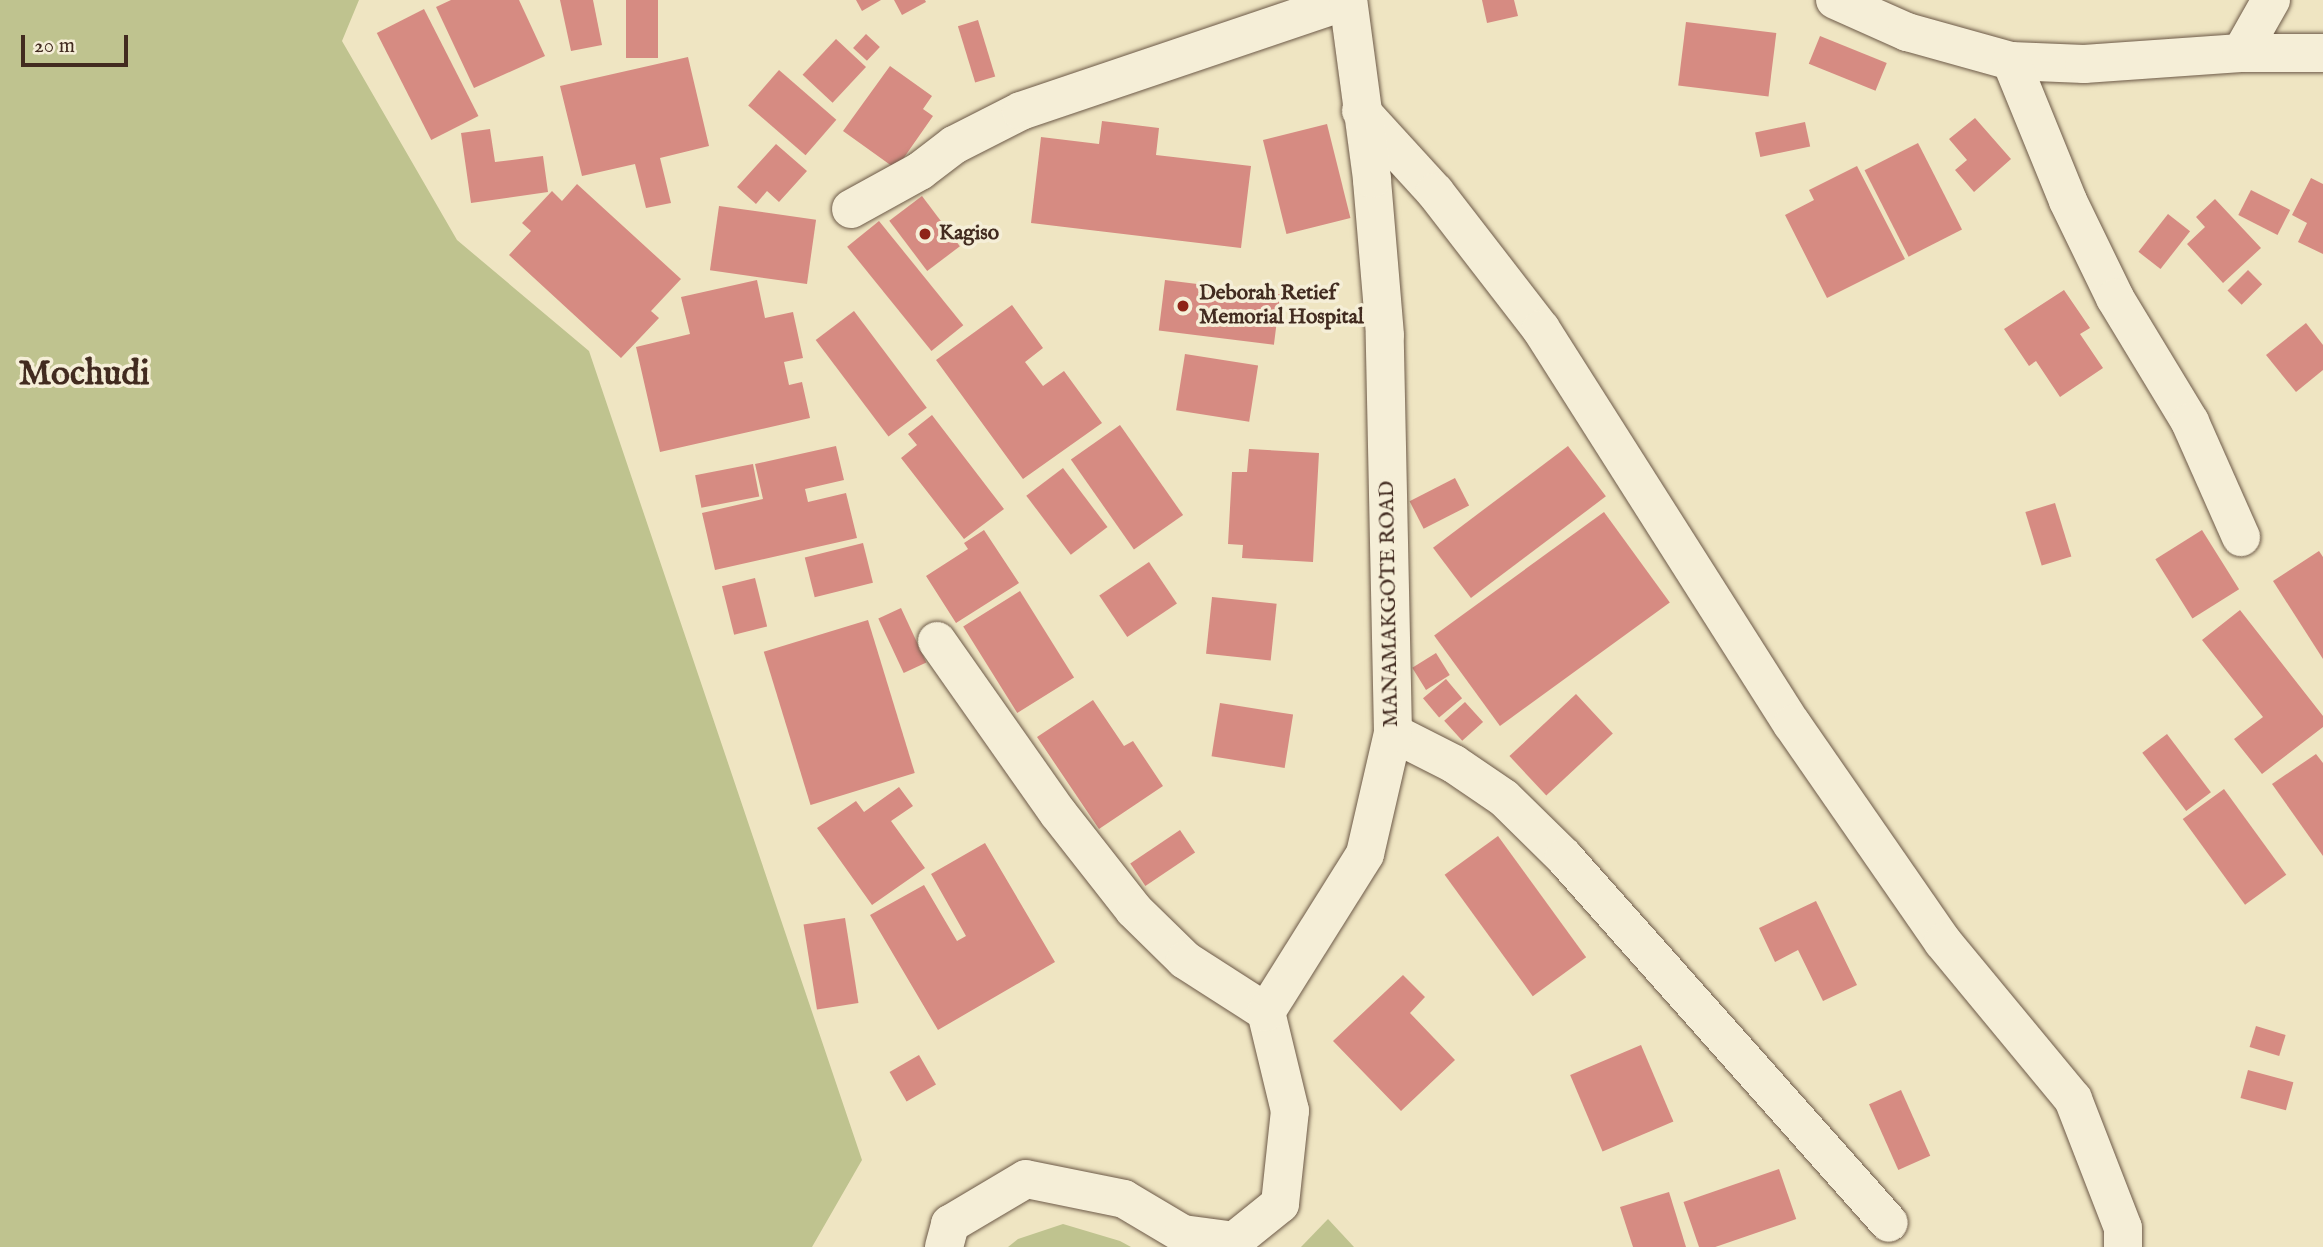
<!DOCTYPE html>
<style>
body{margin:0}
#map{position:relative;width:2323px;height:1247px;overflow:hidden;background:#efe5c2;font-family:"IM FELL English",serif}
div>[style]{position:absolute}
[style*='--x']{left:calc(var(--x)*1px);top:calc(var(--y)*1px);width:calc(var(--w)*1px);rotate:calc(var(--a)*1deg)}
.green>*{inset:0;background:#bfc38f}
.building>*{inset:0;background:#d68b82;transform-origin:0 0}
.roads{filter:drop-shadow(0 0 2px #6d5a48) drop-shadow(0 0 2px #6d5a48)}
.minor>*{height:38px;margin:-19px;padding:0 19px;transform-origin:19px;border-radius:19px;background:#f5eed7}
.dots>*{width:19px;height:19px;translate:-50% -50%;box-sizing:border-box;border:4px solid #f5eed7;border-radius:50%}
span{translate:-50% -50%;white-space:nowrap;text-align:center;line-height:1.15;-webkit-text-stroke:7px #f5eed7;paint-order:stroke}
.poi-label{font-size:21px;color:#422b20;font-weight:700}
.left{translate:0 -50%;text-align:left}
.street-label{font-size:21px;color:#422b20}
.town-label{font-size:35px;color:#422b20;font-weight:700}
.scale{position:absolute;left:21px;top:35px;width:107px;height:32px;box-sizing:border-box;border:4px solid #422b20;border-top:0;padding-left:9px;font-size:21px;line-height:24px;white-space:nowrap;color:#422b20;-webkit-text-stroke:5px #f5eed7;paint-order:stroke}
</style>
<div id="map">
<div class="green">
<div style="clip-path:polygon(0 0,359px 0,342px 41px,457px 240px,589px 351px,862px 1160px,812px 1247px,0 1247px)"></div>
<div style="clip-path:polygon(1328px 1219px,1354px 1247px,1301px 1247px)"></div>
<div style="clip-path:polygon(1063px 1224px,1120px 1241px,1131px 1247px,1008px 1247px,1018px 1239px)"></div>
</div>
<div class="building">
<div style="clip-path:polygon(451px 0,519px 0,545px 56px,474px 88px,436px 7px)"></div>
<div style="clip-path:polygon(560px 0,593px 0,602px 45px,571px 51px)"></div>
<div style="left:626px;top:0;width:32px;height:58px"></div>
<div style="clip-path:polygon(856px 0,881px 0,862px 11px)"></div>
<div style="clip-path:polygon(894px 0,925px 0,926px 2px,902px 15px)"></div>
<div style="clip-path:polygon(1482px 0,1514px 0,1518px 16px,1487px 23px)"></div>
<div style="left:424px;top:9px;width:120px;height:53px;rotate:63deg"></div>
<div style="left:978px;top:20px;width:59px;height:21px;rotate:73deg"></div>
<div style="left:1686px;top:22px;width:91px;height:64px;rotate:7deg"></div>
<div style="left:866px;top:34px;width:19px;height:19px;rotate:43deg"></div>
<div style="left:1820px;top:36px;width:72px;height:30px;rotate:22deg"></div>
<div style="left:836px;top:39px;width:41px;height:49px;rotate:43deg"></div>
<div style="clip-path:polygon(688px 57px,709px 146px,660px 158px,671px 203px,646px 208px,635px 164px,582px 176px,560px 86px)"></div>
<div style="clip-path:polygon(890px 66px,932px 96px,923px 109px,933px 116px,896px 169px,843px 131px)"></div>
<div style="left:779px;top:70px;width:76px;height:47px;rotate:41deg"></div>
<div style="clip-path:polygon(1975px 118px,2011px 159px,1974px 192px,1955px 170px,1967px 160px,1949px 139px)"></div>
<div style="clip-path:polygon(1102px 121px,1159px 128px,1156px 155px,1251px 166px,1241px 248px,1031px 223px,1041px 137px,1099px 144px)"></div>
<div style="left:1805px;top:122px;width:25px;height:51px;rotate:78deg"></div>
<div style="left:1327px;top:124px;width:97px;height:66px;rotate:76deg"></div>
<div style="clip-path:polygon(490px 129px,495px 162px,543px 156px,548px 192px,471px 203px,461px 133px)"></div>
<div style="left:1918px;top:143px;width:97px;height:60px;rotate:63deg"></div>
<div style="clip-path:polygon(776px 144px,807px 171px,779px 202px,767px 191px,756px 204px,737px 187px)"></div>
<div style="clip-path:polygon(1857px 166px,1905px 259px,1827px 298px,1785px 215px,1814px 200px,1809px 190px)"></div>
<div style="clip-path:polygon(2311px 178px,2323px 184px,2323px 254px,2298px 242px,2307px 223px,2292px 215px)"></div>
<div style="clip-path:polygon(577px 184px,681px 279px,651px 311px,659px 318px,621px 358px,509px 255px,531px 231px,522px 223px,552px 191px,562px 201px)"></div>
<div style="left:2251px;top:190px;width:44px;height:28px;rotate:27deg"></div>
<div style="left:922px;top:196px;width:63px;height:41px;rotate:53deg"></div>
<div style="clip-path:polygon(2215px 199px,2261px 248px,2223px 283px,2187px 244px,2205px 227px,2196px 217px)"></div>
<div style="left:719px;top:206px;width:98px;height:65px;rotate:8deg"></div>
<div style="left:2168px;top:214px;width:28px;height:48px;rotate:38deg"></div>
<div style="left:879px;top:221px;width:134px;height:41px;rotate:51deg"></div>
<div style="left:2248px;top:270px;width:20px;height:29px;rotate:45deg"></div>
<div style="clip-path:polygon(757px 280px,765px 318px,793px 312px,803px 358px,784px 362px,789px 385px,802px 382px,810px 418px,660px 452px,636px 347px,690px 334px,681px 297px)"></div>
<div style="left:1165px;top:280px;width:116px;height:51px;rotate:7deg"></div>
<div style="clip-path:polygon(2064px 290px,2090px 328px,2080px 334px,2103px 368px,2060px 397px,2036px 361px,2029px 366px,2004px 329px)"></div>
<div style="clip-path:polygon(1012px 305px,1043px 348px,1025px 362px,1043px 386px,1064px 371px,1102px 423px,1023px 479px,936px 360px)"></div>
<div style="left:854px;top:311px;width:121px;height:48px;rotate:53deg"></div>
<div style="clip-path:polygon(2306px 323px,2323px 345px,2323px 370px,2296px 392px,2266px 355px)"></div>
<div style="left:1185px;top:354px;width:74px;height:57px;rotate:9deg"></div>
<div style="clip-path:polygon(932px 415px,1004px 509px,964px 539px,901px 458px,917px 445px,908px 434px)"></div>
<div style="left:1120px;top:425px;width:110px;height:60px;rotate:55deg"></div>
<div style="clip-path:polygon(836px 446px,844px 480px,805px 489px,808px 502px,846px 493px,857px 538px,715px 570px,702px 513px,763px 499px,755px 464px)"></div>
<div style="left:1568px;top:446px;width:63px;height:169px;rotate:53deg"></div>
<div style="clip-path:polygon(1249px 449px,1319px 453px,1313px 562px,1242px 558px,1243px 545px,1228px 544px,1232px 472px,1247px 472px)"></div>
<div style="left:753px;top:464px;width:33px;height:59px;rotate:79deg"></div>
<div style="left:1063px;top:468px;width:74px;height:46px;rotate:53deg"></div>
<div style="left:1455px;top:478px;width:31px;height:51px;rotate:63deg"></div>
<div style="left:2055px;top:503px;width:56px;height:31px;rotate:73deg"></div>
<div style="left:1604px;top:512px;width:112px;height:210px;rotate:54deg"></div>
<div style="clip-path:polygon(984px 530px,1019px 583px,956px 623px,926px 576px,968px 549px,964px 543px)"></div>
<div style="left:2202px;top:530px;width:70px;height:55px;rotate:58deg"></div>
<div style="left:863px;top:543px;width:41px;height:60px;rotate:76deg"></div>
<div style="clip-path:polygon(2319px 551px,2323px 557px,2323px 659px,2273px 581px)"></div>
<div style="left:1149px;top:562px;width:50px;height:60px;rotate:56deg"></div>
<div style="left:755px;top:578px;width:50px;height:34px;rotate:76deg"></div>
<div style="left:1020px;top:591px;width:102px;height:67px;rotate:58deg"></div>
<div style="left:1212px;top:597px;width:65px;height:57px;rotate:6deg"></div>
<div style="left:901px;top:608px;width:60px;height:25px;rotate:65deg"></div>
<div style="clip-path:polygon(2240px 610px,2323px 716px,2323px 727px,2262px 774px,2234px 739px,2263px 717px,2202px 640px)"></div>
<div style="left:868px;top:620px;width:160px;height:109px;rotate:73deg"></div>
<div style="left:1436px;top:653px;width:26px;height:28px;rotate:58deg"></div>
<div style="left:1446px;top:679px;width:25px;height:30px;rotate:50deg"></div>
<div style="left:1576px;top:694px;width:54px;height:91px;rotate:47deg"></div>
<div style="clip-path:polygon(1093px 700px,1124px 746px,1133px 741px,1163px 786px,1099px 829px,1037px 737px)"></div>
<div style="left:1465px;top:702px;width:27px;height:28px;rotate:48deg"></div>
<div style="left:1220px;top:703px;width:74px;height:54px;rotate:9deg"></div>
<div style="left:2167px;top:734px;width:73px;height:31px;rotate:53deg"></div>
<div style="clip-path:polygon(2316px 754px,2323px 763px,2323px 856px,2272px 784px)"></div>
<div style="clip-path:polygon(899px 787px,913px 806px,891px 821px,925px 868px,872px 905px,817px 828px,856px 801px,864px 812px)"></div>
<div style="left:2224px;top:789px;width:106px;height:51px;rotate:54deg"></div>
<div style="left:1180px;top:830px;width:27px;height:60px;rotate:56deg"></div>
<div style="left:1498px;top:836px;width:150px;height:66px;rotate:54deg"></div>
<div style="clip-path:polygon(985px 843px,1055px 962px,938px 1030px,870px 915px,924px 885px,957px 941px,966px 936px,931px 874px)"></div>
<div style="clip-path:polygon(1816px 901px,1857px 985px,1823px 1001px,1798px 950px,1775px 962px,1759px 928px)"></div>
<div style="left:845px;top:918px;width:86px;height:42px;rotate:81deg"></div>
<div style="clip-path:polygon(1403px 975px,1425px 997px,1410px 1013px,1455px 1060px,1401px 1111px,1333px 1041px)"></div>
<div style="left:2256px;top:1026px;width:31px;height:22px;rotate:17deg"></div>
<div style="left:1641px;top:1045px;width:83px;height:77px;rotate:67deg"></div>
<div style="left:919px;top:1055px;width:34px;height:34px;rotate:60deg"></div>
<div style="left:2248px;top:1070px;width:47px;height:29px;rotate:15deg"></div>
<div style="left:1901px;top:1090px;width:72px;height:35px;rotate:66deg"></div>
<div style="left:1779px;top:1169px;width:53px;height:101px;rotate:71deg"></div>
<div style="clip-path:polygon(1669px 1192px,1686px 1247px,1633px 1247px,1620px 1207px)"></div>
</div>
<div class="roads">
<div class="minor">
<div style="--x:1835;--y:0;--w:79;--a:24"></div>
<div style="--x:1907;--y:32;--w:108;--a:15.6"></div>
<div style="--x:2011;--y:61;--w:73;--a:2.4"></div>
<div style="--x:2084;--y:64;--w:157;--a:-4"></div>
<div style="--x:2241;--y:53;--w:82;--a:0"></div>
<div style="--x:2241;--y:53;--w:61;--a:-60.5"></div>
<div style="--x:2011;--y:61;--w:151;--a:67.8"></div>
<div style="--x:2068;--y:201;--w:108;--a:64.1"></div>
<div style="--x:2115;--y:298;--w:145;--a:58.8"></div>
<div style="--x:2190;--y:422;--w:126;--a:66.1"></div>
<div style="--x:1361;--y:111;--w:110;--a:47.6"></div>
<div style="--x:1435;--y:192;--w:173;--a:52.3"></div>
<div style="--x:1541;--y:329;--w:468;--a:57.6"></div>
<div style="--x:1792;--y:724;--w:265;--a:55.3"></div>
<div style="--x:1943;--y:942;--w:204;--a:50.4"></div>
<div style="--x:2073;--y:1099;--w:138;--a:68.8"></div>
<div style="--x:2123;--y:1228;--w:19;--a:90"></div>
<div style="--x:851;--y:209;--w:79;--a:-28.8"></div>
<div style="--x:920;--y:171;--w:43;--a:-37.4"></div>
<div style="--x:954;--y:145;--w:75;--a:-26.9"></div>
<div style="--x:1021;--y:111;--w:345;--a:-18.7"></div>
<div style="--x:937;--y:641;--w:210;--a:54.9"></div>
<div style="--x:1058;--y:813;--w:123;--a:51.9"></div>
<div style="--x:1134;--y:910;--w:71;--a:44.4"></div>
<div style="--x:1185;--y:960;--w:96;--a:32.7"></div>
<div style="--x:1393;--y:733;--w:68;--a:26.9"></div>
<div style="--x:1454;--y:764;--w:60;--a:34.2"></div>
<div style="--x:1504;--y:798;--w:84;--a:44.5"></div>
<div style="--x:1564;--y:857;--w:489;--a:48.4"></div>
<div style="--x:944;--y:1247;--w:24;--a:-75"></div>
<div style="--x:950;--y:1224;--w:88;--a:-30.6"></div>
<div style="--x:1026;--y:1179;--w:100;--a:11.5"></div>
<div style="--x:1124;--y:1199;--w:69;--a:30.7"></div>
<div style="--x:1183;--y:1234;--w:51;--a:7.8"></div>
<div style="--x:1234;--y:1241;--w:59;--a:-38.8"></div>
<div style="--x:1280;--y:1204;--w:94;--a:-83.9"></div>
<div style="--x:1290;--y:1111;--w:102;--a:-103.6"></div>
<div style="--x:1266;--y:1012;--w:186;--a:-57.9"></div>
<div style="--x:1365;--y:854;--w:124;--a:-77"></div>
<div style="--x:1393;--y:733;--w:398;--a:-91.2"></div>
<div style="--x:1385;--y:335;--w:157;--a:-94.8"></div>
<div style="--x:1372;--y:179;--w:181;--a:-97.6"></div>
</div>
</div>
<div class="dots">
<div style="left:925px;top:234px;background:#8f2418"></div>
<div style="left:1183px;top:306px;background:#8f2418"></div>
</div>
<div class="poi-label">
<span class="left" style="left:939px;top:234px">Kagiso</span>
<span class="left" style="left:1199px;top:306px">Deborah Retief<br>Memorial Hospital</span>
</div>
<div class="street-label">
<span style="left:1390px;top:604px;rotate:-91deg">MANAMAKGOTE ROAD</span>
</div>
<div class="town-label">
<span style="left:84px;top:375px">Mochudi</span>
</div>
<div class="scale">20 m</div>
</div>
